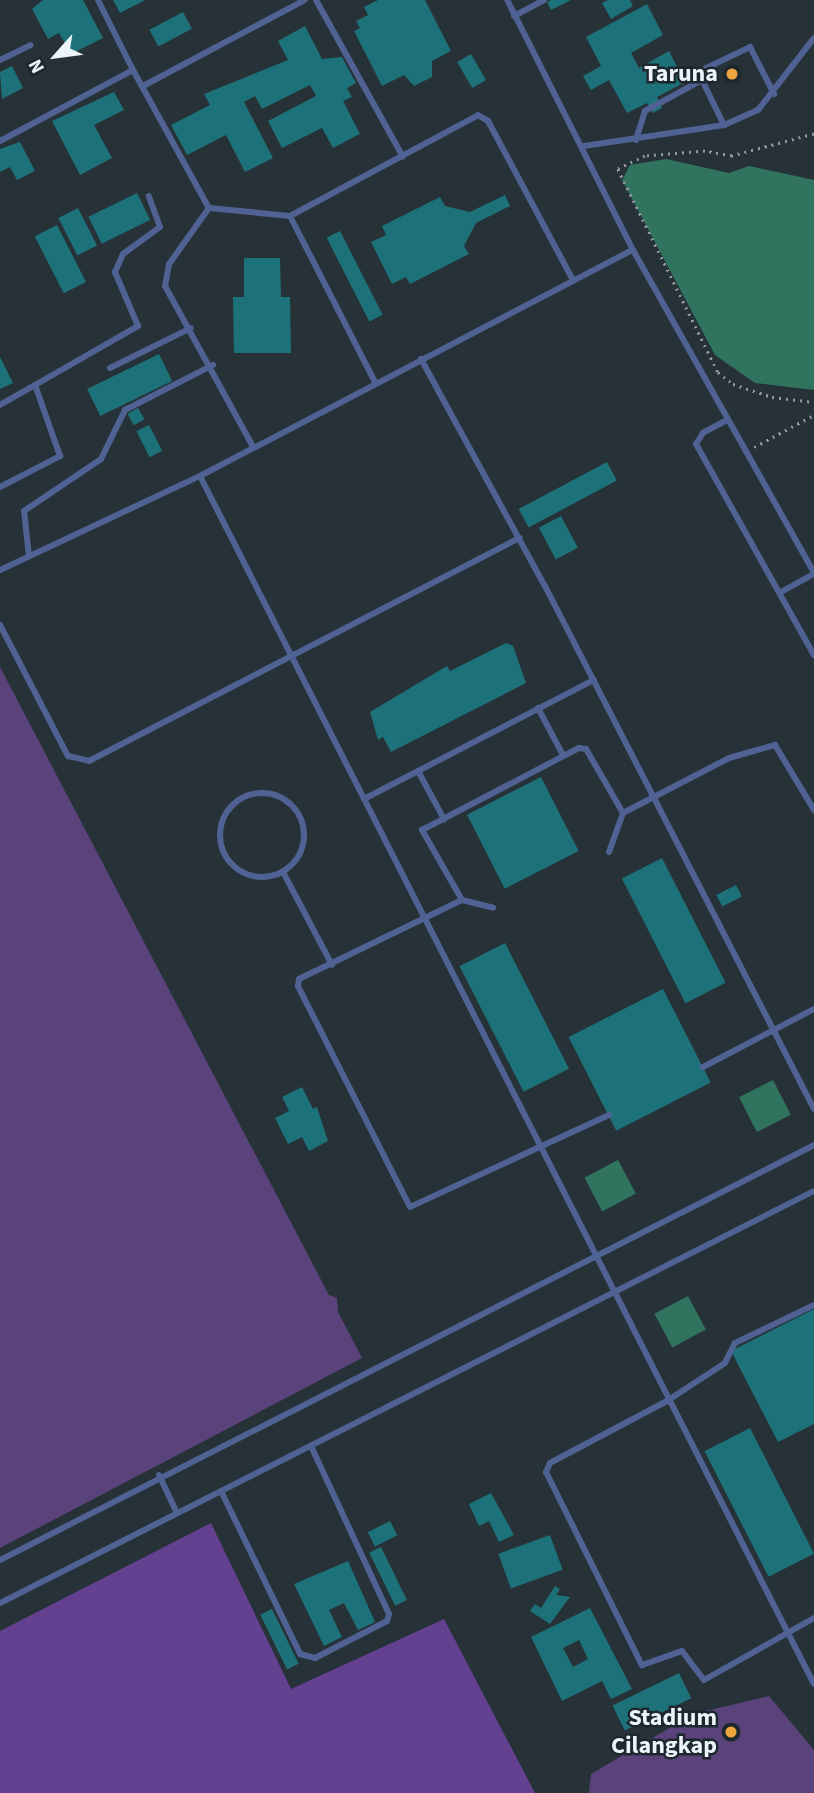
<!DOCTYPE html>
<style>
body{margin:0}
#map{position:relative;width:814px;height:1793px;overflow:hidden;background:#273238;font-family:"Source Sans 3",sans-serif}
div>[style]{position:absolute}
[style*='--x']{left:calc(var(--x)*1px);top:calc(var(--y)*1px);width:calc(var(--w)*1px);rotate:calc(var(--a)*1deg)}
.green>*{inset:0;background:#5a437a}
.forest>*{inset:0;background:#644090}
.water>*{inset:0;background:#30745f;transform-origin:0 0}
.building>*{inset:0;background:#1d7178;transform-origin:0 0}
.path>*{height:2.5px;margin-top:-1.25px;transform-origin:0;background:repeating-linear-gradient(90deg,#929aa0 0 2px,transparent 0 7px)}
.lane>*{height:6px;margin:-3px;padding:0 3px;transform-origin:3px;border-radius:3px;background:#506194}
.lane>.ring{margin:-3px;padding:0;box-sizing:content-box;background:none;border:6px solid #506194;border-radius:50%}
.dots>*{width:19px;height:19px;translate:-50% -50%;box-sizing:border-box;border:4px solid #1d282e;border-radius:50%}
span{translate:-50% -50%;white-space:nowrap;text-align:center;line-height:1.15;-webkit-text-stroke:5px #1d282e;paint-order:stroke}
.poi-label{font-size:24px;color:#edf4f9;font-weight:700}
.right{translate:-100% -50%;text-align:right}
.north{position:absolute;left:21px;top:21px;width:70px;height:70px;-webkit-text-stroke:5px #1d282e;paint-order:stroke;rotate:242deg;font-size:19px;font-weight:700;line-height:28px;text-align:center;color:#edf4f9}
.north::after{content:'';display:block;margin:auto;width:24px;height:32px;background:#edf4f9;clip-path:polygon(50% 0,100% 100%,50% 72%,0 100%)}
</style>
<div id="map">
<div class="green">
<div style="clip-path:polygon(0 667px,329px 1295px,337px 1298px,338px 1312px,362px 1358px,0 1548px)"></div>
<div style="clip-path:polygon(769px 1696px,814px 1750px,814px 1793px,589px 1793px,591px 1774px,693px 1714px)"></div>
</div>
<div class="forest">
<div style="clip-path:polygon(211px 1523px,291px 1689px,444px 1619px,535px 1793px,0 1793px,0 1631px)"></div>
</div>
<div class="water">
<div style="clip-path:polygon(666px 159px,729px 173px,749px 166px,814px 180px,814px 390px,755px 383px,715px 355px,622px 180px,630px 165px)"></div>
<div style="left:773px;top:1080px;width:39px;height:38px;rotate:63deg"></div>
<div style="left:618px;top:1160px;width:38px;height:38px;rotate:62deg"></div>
<div style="left:688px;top:1296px;width:38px;height:38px;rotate:62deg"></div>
</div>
<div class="building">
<div style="clip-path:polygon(43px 0,83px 0,103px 38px,71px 54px,59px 33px,48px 39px,32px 9px)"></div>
<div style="clip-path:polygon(113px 0,145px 0,120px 13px)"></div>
<div style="clip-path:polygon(378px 0,425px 0,451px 51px,432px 61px,432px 77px,414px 86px,404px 75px,382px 86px,354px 31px,360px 28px,356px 21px,368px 15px,364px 7px)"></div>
<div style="clip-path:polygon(551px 0,571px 0,551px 10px,547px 2px)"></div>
<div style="clip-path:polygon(608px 0,630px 0,633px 6px,611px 19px,602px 3px)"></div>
<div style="clip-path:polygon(647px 4px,663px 35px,631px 53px,639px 68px,669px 51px,685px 82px,657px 97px,662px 108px,653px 113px,647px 103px,627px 113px,609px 80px,591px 90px,583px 76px,601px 66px,586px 37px)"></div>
<div style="left:183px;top:12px;width:19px;height:38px;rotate:62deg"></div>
<div style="clip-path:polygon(305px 26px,322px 59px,342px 57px,356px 83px,347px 88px,352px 97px,343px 101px,360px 134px,333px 148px,322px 128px,282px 148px,268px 121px,316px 96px,310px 85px,262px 109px,255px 96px,244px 102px,273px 158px,245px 172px,226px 135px,187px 155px,171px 125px,210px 105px,204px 94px,288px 60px,278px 41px)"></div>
<div style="left:471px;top:54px;width:30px;height:16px;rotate:60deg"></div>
<div style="clip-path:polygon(12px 66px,23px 88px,2px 99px,0 72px)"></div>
<div style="clip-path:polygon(114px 92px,124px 110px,94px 125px,112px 158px,80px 175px,52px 121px)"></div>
<div style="clip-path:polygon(20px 142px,35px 171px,17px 180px,10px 167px,0 172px,0 149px)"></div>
<div style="left:137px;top:193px;width:30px;height:54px;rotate:64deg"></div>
<div style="clip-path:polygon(505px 195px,510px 206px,476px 223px,464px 246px,469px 254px,410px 284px,406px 277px,392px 284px,371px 242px,386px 235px,382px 226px,440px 197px,445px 206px,470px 212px)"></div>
<div style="left:78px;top:208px;width:42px;height:22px;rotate:63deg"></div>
<div style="left:57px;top:225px;width:64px;height:25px;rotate:63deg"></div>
<div style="left:340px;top:231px;width:94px;height:15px;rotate:63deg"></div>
<div style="clip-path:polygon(244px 258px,280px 258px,281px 297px,290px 297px,291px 353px,234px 353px,233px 297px,244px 297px)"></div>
<div style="left:159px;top:354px;width:30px;height:80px;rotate:64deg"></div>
<div style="clip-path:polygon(0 357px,13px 383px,0 389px)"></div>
<div style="left:138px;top:408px;width:13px;height:12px;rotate:61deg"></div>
<div style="left:149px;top:425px;width:29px;height:14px;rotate:63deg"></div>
<div style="left:607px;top:462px;width:21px;height:100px;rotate:62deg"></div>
<div style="left:561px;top:516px;width:36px;height:25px;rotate:62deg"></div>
<div style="clip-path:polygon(506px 643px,513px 646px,526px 683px,391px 752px,383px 737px,378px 740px,370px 712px,447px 666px,450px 671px)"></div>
<div style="left:541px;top:777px;width:83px;height:83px;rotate:63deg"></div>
<div style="left:662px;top:858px;width:140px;height:45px;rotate:63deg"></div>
<div style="left:736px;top:885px;width:13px;height:22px;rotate:63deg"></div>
<div style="left:505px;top:943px;width:141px;height:51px;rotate:63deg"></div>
<div style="left:663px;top:989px;width:105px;height:106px;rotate:63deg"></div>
<div style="clip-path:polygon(302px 1087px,313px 1109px,317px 1107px,328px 1141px,309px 1151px,302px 1137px,288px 1144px,275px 1118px,289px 1111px,282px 1097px)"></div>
<div style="clip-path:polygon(814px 1309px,814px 1424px,778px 1442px,731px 1351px)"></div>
<div style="left:750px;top:1428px;width:141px;height:51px;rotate:63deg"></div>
<div style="clip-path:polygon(491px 1493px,514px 1535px,499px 1542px,489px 1521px,479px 1526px,469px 1504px)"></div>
<div style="left:390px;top:1521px;width:16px;height:25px;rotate:63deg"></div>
<div style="left:550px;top:1535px;width:37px;height:55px;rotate:70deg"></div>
<div style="left:381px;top:1547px;width:59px;height:13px;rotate:64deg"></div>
<div style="clip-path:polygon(348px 1561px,375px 1622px,358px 1630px,344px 1603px,329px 1610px,342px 1637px,324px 1646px,294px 1584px)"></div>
<div style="clip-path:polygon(555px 1586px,560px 1589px,556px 1595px,570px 1597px,550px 1624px,530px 1611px,535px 1604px,541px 1608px)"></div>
<div style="clip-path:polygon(evenodd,590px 1608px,632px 1689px,611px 1699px,602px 1681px,562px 1701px,531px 1637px,590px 1608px,579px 1640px,588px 1659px,573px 1667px,563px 1648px,579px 1640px)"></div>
<div style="left:272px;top:1609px;width:61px;height:13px;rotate:64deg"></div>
<div style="left:679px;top:1673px;width:28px;height:74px;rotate:64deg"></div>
</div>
<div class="path">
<div style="--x:814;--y:134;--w:85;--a:165"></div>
<div style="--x:732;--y:156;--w:27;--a:-170"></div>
<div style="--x:705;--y:151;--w:60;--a:175.2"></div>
<div style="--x:645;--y:156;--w:30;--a:154"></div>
<div style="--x:618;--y:169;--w:226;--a:63.8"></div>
<div style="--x:718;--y:372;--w:19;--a:39"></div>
<div style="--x:733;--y:384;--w:41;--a:18.4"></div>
<div style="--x:772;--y:397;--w:42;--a:6.8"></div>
<div style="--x:754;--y:447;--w:68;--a:-28.1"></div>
</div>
<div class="lane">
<div style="--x:316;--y:0;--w:179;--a:61"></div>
<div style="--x:514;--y:16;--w:34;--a:-28"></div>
<div style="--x:0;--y:60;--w:34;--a:-26"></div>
<div style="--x:133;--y:70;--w:158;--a:61.2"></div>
<div style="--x:209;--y:208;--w:69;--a:125.5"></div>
<div style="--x:169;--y:264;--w:22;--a:100"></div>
<div style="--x:165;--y:286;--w:183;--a:61.3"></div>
<div style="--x:143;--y:86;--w:183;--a:-28"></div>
<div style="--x:724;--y:125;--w:59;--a:-116.1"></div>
<div style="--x:698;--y:72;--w:58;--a:-25.7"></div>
<div style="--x:750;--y:47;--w:53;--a:62.9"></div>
<div style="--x:636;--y:140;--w:30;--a:-73"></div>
<div style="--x:645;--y:111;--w:65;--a:-28.5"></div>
<div style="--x:0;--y:141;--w:151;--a:-28.1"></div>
<div style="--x:133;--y:70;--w:78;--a:-116.6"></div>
<div style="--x:584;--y:146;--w:142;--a:-8.5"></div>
<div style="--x:724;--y:125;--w:37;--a:-24"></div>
<div style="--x:758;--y:110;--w:91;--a:-52.1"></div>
<div style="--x:209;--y:208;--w:81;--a:5.6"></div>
<div style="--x:290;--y:216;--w:186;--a:62.9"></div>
<div style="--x:290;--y:216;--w:213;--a:-28.2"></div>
<div style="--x:478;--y:115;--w:12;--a:31"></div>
<div style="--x:488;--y:121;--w:180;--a:61.9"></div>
<div style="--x:633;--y:250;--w:370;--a:60.7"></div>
<div style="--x:421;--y:359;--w:259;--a:61.4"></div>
<div style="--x:545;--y:586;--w:588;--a:62.78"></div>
<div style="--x:110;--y:368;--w:90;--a:-26.3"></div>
<div style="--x:0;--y:405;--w:40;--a:-29.7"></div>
<div style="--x:727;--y:420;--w:27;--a:152"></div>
<div style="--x:703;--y:433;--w:13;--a:122"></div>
<div style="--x:696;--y:444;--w:242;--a:60.8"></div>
<div style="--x:200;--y:476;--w:1355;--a:63.06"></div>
<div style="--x:0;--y:487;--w:68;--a:-27.3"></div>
<div style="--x:60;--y:456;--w:75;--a:-109.4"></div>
<div style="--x:35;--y:385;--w:119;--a:-29.8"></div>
<div style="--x:138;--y:326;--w:59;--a:-113.1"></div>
<div style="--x:115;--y:272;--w:20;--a:-66"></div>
<div style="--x:123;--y:254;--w:46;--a:-36.1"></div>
<div style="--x:160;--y:227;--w:33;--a:-110"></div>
<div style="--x:29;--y:556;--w:45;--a:-96.3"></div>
<div style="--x:24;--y:511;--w:93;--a:-34"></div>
<div style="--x:101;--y:459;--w:55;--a:-63.9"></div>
<div style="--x:125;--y:410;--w:99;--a:-27.1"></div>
<div style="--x:0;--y:570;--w:221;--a:-25.2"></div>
<div style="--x:200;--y:476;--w:488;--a:-27.6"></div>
<div style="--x:633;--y:250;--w:280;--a:-116.7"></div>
<div style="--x:781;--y:592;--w:38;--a:-29"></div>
<div style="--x:0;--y:625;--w:148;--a:62.6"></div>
<div style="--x:68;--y:756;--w:22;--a:13"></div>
<div style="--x:89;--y:761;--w:485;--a:-27.4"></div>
<div style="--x:538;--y:708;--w:53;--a:62"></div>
<div style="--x:418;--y:771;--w:55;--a:61.6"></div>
<div class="ring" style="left:220px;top:793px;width:78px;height:78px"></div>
<div style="--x:364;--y:799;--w:259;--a:-27.4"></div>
<div style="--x:609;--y:852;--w:41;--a:-70.3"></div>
<div style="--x:283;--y:872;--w:105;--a:62.2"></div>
<div style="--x:462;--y:900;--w:32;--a:14"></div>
<div style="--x:703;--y:1067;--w:125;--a:-27.6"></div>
<div style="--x:609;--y:1115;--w:219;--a:155.2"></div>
<div style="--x:410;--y:1207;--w:248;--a:-116.9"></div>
<div style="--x:298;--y:986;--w:7;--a:-82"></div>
<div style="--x:299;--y:979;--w:181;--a:-25.9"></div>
<div style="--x:462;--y:900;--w:81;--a:-119.7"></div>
<div style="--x:422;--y:830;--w:177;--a:-27.6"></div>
<div style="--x:579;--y:748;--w:7;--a:8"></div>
<div style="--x:586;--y:749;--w:74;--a:60"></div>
<div style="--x:623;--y:813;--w:119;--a:-27.4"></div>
<div style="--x:729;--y:758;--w:48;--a:-15.8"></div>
<div style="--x:775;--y:745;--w:76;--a:59"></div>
<div style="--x:814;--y:1305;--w:88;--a:154.3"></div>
<div style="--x:735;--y:1343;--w:22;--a:117"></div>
<div style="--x:725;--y:1363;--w:69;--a:146.8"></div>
<div style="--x:667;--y:1401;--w:132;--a:152.1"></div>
<div style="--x:550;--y:1463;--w:10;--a:114"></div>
<div style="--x:546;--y:1472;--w:216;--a:63.6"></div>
<div style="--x:642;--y:1665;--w:42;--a:-19.3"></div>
<div style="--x:682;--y:1651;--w:36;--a:53"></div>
<div style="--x:704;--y:1680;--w:126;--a:-29.4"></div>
<div style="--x:159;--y:1475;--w:42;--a:64.7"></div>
<div style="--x:221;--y:1491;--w:181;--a:64.1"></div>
<div style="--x:300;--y:1654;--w:16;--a:15"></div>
<div style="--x:315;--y:1658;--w:81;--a:-27.2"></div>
<div style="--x:387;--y:1621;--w:7;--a:-74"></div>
<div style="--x:389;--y:1614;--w:185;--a:-114.9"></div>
<div style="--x:0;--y:1560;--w:914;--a:-27.01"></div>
<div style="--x:0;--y:1603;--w:912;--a:-26.85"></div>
</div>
<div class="dots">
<div style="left:732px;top:74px;background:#f0a63f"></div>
<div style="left:731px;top:1732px;background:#f0a63f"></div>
</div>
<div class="poi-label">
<span class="right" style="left:718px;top:74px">Taruna</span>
<span class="right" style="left:717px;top:1732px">Stadium<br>Cilangkap</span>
</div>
<div class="north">N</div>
</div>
